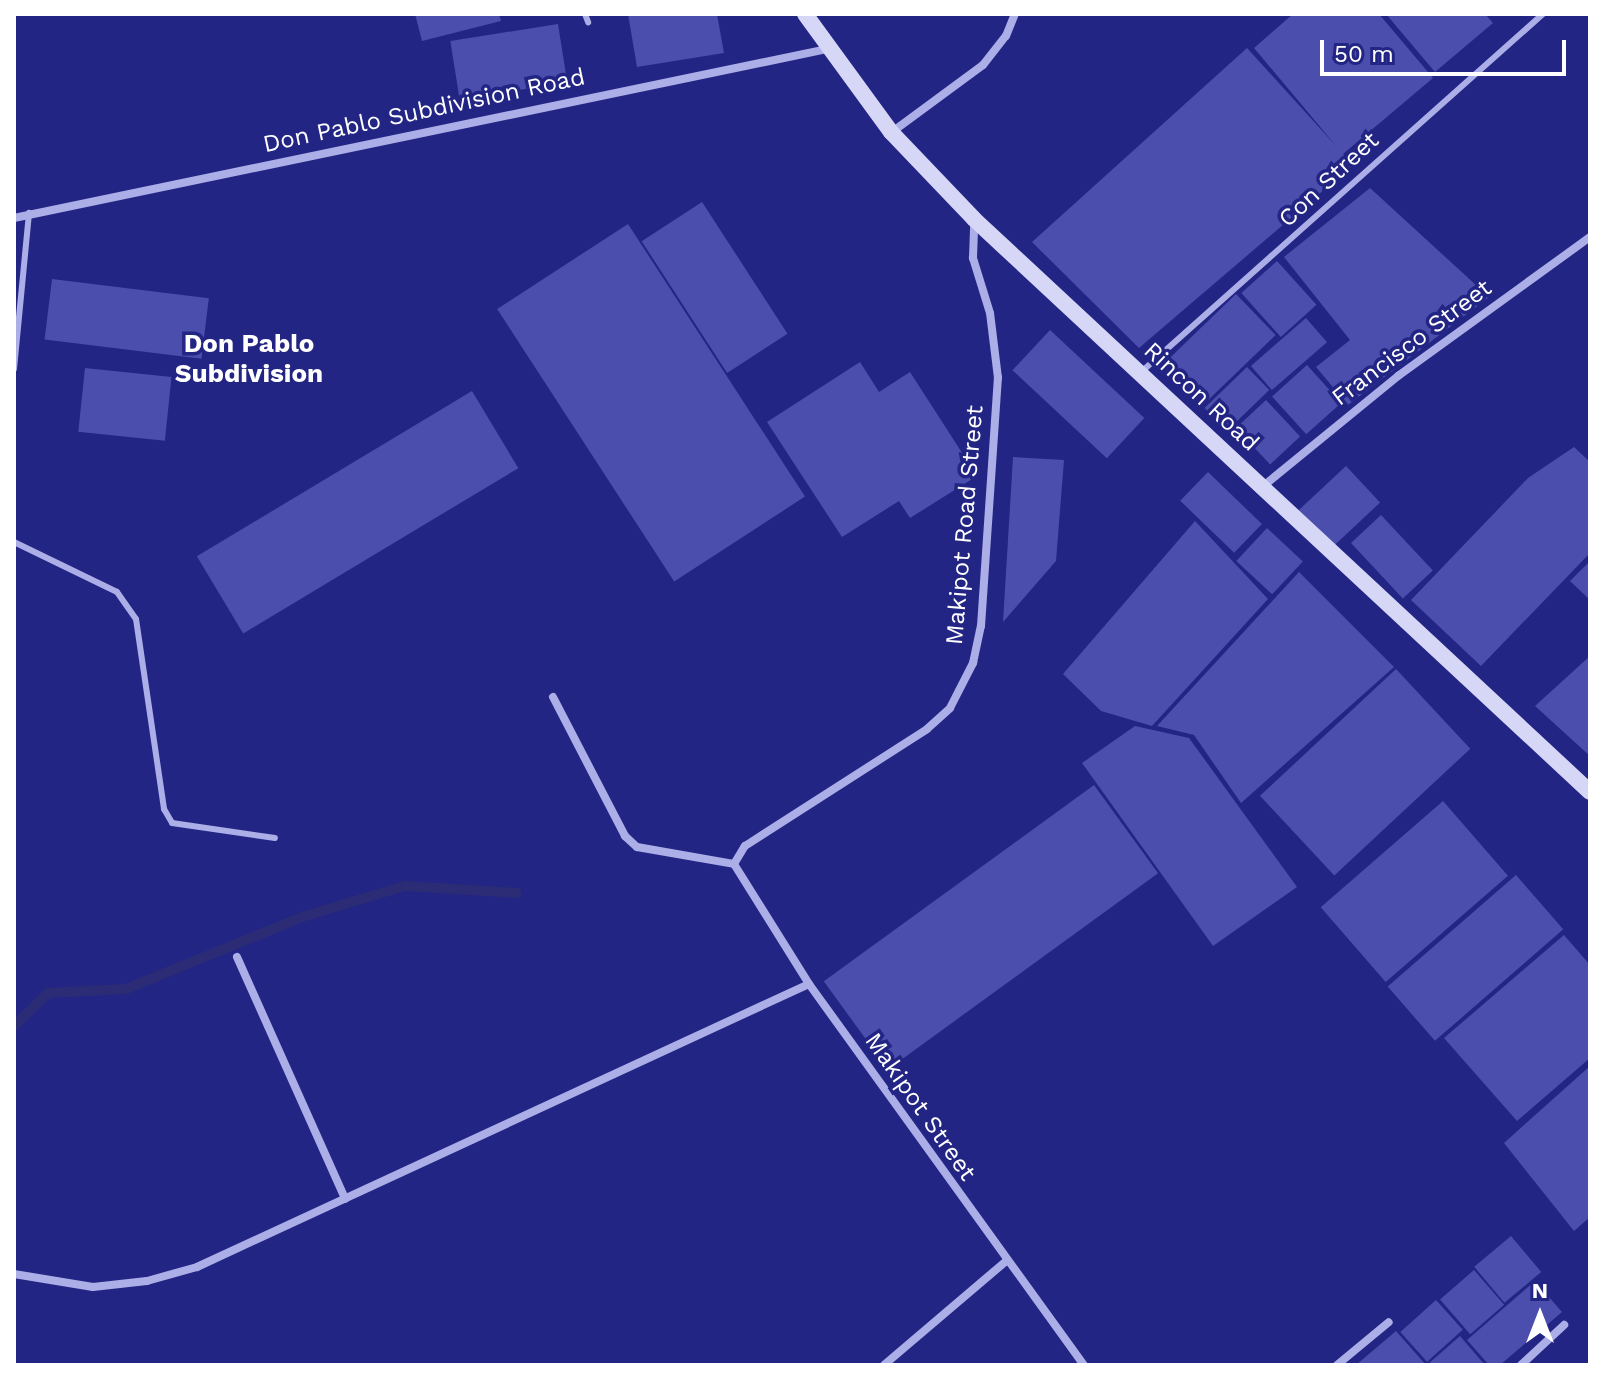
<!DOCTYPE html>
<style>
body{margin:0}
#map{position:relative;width:1604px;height:1379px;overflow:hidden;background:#232584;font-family:"Work Sans",sans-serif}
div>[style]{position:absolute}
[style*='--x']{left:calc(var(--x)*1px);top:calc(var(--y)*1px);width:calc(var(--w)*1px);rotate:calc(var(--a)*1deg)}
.stream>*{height:10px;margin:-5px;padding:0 5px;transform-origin:5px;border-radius:5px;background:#2b2c75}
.building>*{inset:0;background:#4b4eac;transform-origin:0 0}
.lane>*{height:6px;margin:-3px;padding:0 3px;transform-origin:3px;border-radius:3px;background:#acaee8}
.street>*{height:8px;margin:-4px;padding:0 4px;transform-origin:4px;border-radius:4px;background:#acaee8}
.secondary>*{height:16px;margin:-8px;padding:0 8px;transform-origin:8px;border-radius:8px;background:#d6d7f7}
span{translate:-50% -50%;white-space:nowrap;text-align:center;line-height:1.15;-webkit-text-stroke:7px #232584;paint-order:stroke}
.street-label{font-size:24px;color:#fff}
.neighbourhood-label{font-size:26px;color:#fff;font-weight:700}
.frame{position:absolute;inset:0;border:16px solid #fff;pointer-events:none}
.north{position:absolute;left:1500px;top:1275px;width:80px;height:80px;-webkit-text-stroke:6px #232584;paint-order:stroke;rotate:0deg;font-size:22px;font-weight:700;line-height:32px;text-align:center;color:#fff}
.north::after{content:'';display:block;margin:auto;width:28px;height:36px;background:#fff;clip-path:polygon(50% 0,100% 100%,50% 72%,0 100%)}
.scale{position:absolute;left:1320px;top:40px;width:246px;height:36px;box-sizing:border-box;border:4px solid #fff;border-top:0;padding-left:10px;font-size:24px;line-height:28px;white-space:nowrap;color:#fff;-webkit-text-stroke:6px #232584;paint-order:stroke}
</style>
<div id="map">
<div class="stream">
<div style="--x:14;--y:1026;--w:47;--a:-44.1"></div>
<div style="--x:48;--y:993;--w:78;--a:-2.9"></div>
<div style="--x:126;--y:989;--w:190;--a:-22.2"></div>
<div style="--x:302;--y:917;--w:108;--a:-16.8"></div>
<div style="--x:405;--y:886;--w:112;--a:3.6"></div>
</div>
<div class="building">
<div style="clip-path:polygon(415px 14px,499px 14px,501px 21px,422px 41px)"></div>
<div style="clip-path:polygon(628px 14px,717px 14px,724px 53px,637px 67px)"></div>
<div style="clip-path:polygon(1293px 14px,1379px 14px,1433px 78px,1343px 154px,1353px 165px,1139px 348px,1032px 242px,1247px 48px,1337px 147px,1254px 48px)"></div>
<div style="clip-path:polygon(1386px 14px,1485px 14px,1493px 23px,1435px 72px)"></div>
<div style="left:558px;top:24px;width:59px;height:109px;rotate:81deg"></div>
<div style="clip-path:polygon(1370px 188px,1489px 297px,1348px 405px,1316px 367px,1350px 340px,1284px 257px)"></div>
<div style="left:702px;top:202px;width:157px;height:72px;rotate:57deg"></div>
<div style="left:628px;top:224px;width:325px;height:156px;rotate:57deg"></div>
<div style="left:1277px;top:261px;width:59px;height:48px;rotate:48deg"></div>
<div style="left:52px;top:279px;width:158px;height:61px;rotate:7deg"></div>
<div style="left:1236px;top:294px;width:57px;height:99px;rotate:46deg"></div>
<div style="left:1306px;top:318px;width:32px;height:73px;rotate:49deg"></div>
<div style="left:1050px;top:330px;width:129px;height:55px;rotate:43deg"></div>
<div style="clip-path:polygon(860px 362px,879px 392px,910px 372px,977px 476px,910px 518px,899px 501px,842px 537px,767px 422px)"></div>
<div style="left:1307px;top:365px;width:51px;height:47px;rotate:48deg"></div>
<div style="left:1247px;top:367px;width:32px;height:59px;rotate:46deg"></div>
<div style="left:85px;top:368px;width:87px;height:64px;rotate:6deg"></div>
<div style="left:472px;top:391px;width:90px;height:321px;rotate:59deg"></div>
<div style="left:1266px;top:400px;width:50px;height:41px;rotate:47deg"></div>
<div style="clip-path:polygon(1574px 447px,1590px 462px,1590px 553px,1481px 666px,1411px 600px,1528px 478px)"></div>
<div style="clip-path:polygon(1013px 457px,1064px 460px,1056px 561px,1003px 622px)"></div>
<div style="left:1346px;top:466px;width:50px;height:65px;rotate:47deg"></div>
<div style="left:1208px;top:472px;width:75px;height:40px;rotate:44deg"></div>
<div style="left:1381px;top:515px;width:76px;height:41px;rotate:47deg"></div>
<div style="clip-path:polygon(1195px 521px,1268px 599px,1152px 726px,1101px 711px,1063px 674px)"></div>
<div style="left:1267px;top:528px;width:49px;height:45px;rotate:43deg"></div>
<div style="clip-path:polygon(1590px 561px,1590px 600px,1570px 581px)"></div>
<div style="clip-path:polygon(1299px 572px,1394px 667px,1241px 803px,1194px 735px,1157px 726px)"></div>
<div style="clip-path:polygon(1590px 656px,1590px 756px,1535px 706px)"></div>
<div style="left:1396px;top:669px;width:109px;height:186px;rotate:47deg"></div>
<div style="clip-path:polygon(1135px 726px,1189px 738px,1297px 887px,1213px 946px,1082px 763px)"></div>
<div style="left:1094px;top:785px;width:109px;height:334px;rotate:54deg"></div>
<div style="left:1443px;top:801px;width:99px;height:162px;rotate:49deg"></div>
<div style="left:1516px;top:875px;width:72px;height:170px;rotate:49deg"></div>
<div style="clip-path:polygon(1564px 935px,1590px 965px,1590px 1058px,1517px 1121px,1444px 1038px)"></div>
<div style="clip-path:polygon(1590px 1066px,1590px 1217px,1574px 1231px,1504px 1143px)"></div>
<div style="left:1511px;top:1236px;width:47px;height:48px;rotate:50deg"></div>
<div style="left:1474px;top:1270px;width:46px;height:45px;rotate:49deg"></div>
<div style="clip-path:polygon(1535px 1281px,1562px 1312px,1500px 1365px,1489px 1365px,1467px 1340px)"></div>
<div style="left:1436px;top:1300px;width:40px;height:48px;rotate:48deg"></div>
<div style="clip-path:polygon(1396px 1331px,1426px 1365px,1356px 1365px)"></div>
<div style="clip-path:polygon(1460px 1336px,1485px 1365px,1427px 1365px)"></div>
</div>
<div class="lane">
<div style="--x:585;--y:14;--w:9;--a:69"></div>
<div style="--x:14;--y:369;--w:157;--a:-84.5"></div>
<div style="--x:1140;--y:373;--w:540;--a:-41.7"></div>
<div style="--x:14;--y:542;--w:114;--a:25.9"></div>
<div style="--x:117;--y:592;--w:33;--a:55"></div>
<div style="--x:136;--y:619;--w:192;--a:81.6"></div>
<div style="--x:164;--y:809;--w:16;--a:60"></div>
<div style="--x:172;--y:823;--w:104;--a:8.3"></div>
</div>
<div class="street">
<div style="--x:892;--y:132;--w:113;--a:-36.4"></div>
<div style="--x:983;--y:65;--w:37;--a:-52"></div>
<div style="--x:1006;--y:36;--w:24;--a:-68"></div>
<div style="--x:14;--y:218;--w:830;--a:-11.74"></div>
<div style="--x:1262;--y:487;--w:176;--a:-39.2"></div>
<div style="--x:1398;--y:376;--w:237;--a:-35.9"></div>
<div style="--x:553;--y:697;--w:157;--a:62.6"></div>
<div style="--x:625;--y:836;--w:16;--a:43"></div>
<div style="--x:637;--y:847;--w:98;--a:9.9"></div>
<div style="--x:734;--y:864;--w:21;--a:-59"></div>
<div style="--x:745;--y:846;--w:216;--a:-32.7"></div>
<div style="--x:927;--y:729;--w:31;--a:-42"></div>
<div style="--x:950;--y:708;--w:51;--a:-62.9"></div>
<div style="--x:973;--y:663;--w:38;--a:-78"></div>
<div style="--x:981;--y:626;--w:249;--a:-86.1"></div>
<div style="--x:998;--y:378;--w:65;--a:-97"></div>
<div style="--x:990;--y:313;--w:58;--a:-107.2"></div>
<div style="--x:973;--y:258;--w:37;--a:-88"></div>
<div style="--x:734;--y:864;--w:142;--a:58"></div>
<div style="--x:809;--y:984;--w:470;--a:54.2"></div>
<div style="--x:237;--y:957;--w:265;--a:65.9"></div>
<div style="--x:14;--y:1274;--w:80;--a:9.3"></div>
<div style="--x:93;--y:1287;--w:54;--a:-6.3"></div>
<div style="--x:147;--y:1281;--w:52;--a:-15.6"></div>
<div style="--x:197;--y:1267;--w:674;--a:-24.82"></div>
<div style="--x:884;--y:1365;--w:159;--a:-40.4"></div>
<div style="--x:1337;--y:1365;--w:67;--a:-39.6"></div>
<div style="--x:1521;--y:1365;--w:59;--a:-42.9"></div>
</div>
<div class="secondary">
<div style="--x:805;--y:14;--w:146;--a:53.9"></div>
<div style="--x:891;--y:132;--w:120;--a:46.3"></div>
<div style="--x:974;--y:219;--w:841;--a:42.93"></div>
</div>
<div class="street-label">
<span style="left:424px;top:111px;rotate:-12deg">Don Pablo Subdivision Road</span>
<span style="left:1329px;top:180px;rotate:-43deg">Con Street</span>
<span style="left:1412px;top:343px;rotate:-37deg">Francisco Street</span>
<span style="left:1201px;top:397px;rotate:43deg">Rincon Road</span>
<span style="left:965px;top:525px;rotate:-85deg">Makipot Road Street</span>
<span style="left:920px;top:1107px;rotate:55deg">Makipot Street</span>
</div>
<div class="neighbourhood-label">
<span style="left:249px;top:359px">Don Pablo<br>Subdivision</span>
</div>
<div class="frame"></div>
<div class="north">N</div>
<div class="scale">50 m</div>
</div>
